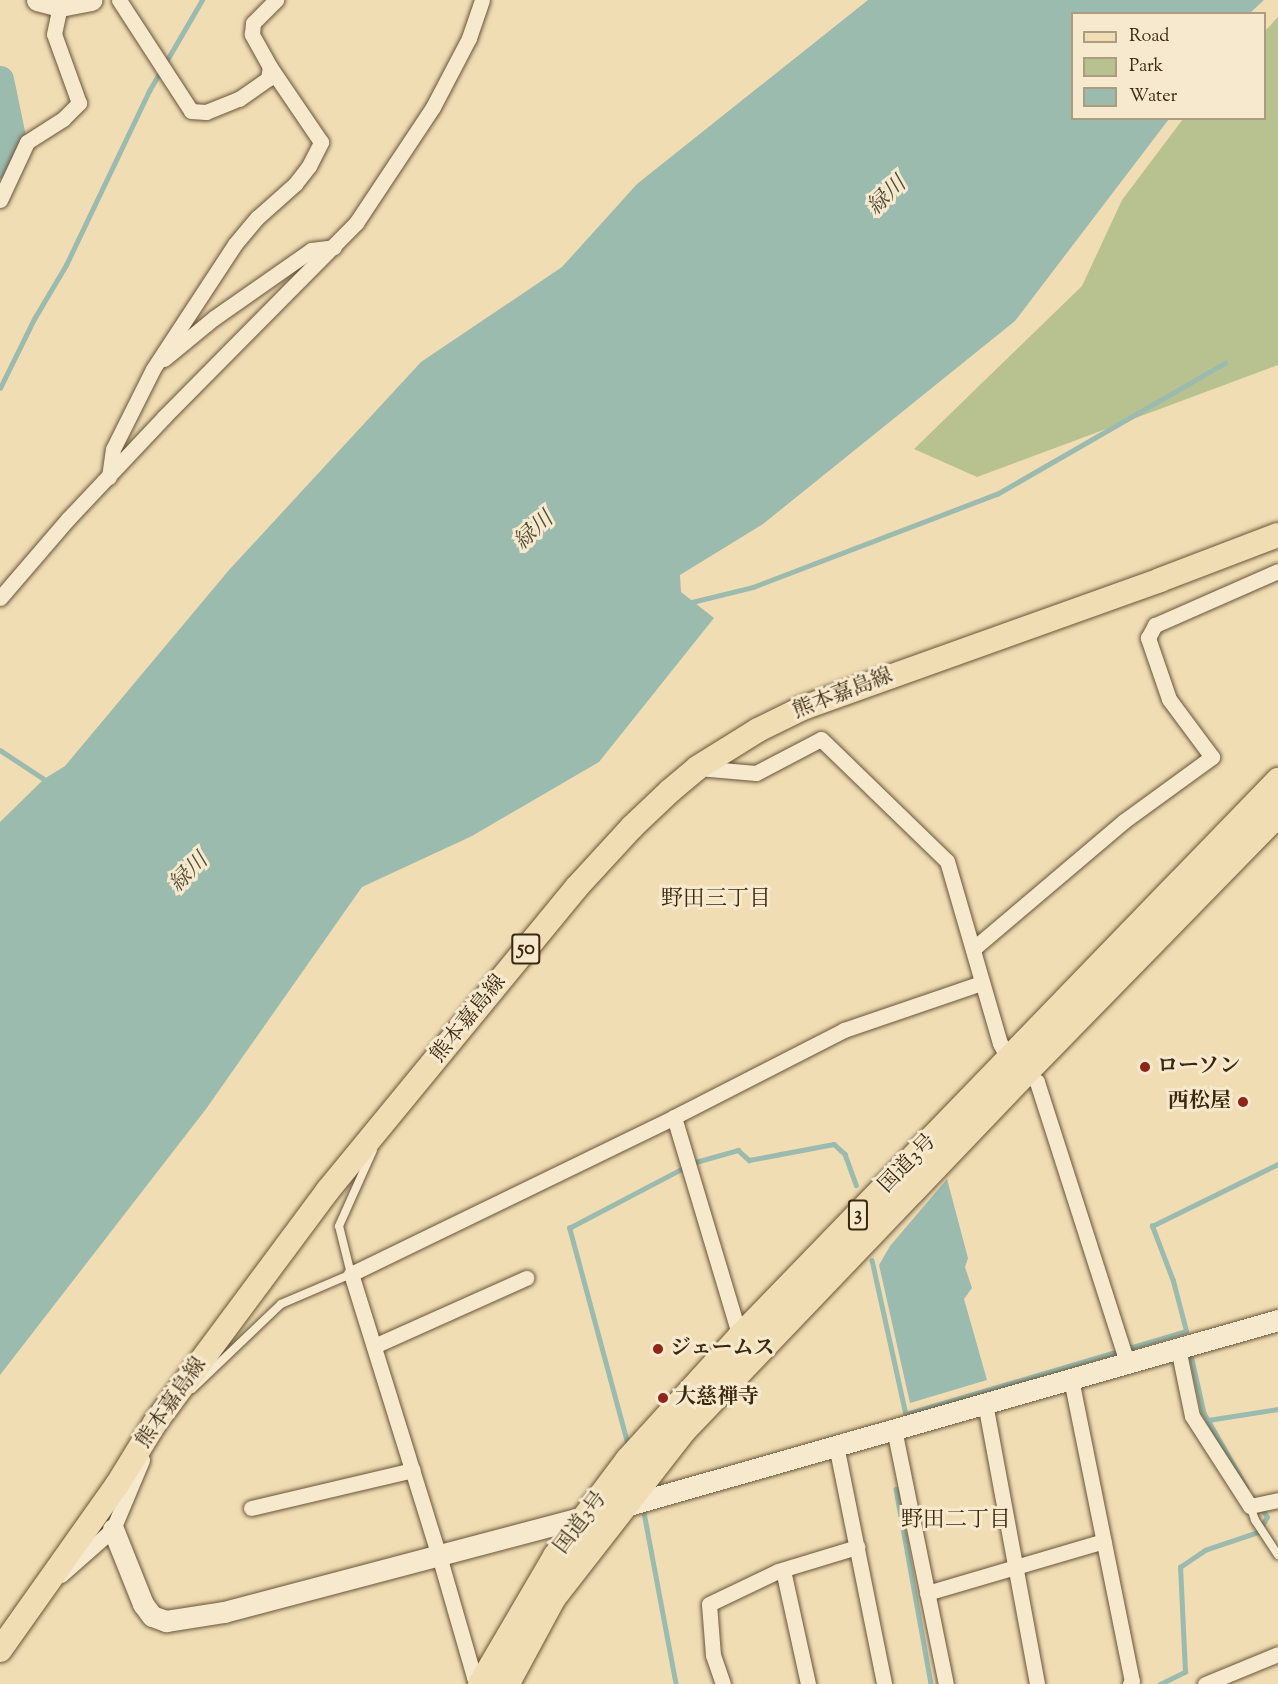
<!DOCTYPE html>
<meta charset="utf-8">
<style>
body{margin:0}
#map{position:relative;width:1278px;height:1684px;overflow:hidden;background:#f1ddb4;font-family:"Sorts Mill Goudy","Noto Serif JP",serif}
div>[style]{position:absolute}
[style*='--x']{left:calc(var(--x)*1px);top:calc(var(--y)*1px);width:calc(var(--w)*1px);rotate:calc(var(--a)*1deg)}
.green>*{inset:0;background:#b7c290}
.water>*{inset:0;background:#9bbbaf}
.stream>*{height:4.5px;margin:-2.25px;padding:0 2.25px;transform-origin:2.25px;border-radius:2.25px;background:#9bbbaf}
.river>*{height:27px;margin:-13.5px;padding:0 13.5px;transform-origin:13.5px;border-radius:13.5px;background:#9bbbaf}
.roads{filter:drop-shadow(0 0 2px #685538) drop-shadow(0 0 2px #685538)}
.lane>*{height:8px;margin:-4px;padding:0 4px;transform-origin:4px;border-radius:4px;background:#f6e9ce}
.street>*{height:15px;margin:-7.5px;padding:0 7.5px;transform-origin:7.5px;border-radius:7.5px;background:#f6e9ce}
.secondary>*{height:21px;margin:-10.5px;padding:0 10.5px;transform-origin:10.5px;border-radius:10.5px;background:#f6e9ce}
.primary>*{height:24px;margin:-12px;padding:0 12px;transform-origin:12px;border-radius:12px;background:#f1ddb4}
.highway>*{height:27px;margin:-13.5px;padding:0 13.5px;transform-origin:13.5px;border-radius:13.5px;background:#f1ddb4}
.dots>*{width:16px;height:16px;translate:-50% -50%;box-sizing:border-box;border:3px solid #f6e9ce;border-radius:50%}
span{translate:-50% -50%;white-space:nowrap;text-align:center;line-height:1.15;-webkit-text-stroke:6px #f6e9ce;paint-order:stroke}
.shield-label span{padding:2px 4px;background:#f6e9ce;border:2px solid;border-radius:4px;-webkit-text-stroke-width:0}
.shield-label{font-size:20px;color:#3a280f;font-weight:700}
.street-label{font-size:21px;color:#3a280f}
.poi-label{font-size:21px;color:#3a280f;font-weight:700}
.left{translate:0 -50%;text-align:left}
.right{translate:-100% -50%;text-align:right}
.water-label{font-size:22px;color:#524d37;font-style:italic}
.neighbourhood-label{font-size:22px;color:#3a280f}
.legend{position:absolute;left:1071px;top:12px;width:195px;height:108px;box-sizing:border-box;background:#f6e9ce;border:2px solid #ab9c82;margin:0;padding:8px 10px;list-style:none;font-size:18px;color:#3a280f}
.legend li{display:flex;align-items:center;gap:12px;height:30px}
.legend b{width:30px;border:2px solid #ab9c82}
</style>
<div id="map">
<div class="green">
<div style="clip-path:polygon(1278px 17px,1278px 365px,977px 477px,914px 449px,1082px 286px,1122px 200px,1183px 119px,1264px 118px,1265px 31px)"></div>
</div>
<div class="water">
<div style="clip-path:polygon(868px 0,1264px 0,1250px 13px,1072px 14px,1072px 118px,1169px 119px,1015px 321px,763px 524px,680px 575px,681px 592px,714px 618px,599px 762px,472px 836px,362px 887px,206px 1109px,0 1375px,0 822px,44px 779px,65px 766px,229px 570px,421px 362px,562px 267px,637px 184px)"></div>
<div style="clip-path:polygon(947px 1179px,968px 1258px,965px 1267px,972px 1288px,964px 1299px,987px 1380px,910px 1403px,879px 1265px,890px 1246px)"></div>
</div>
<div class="stream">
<div style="--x:0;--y:388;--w:77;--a:-63.8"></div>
<div style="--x:34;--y:319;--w:63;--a:-59.3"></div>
<div style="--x:66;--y:265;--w:193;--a:-64.5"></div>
<div style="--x:149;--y:91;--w:105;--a:-59.8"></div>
<div style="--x:688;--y:603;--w:67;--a:-13.8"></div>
<div style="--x:753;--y:587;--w:261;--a:-20.9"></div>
<div style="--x:997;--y:494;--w:263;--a:-29.9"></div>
<div style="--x:0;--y:750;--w:53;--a:33.4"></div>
<div style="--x:692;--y:1163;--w:48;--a:-15.8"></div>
<div style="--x:738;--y:1150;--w:15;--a:42"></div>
<div style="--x:749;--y:1160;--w:86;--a:-10.7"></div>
<div style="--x:834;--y:1144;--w:15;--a:42"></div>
<div style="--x:845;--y:1154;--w:33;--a:70"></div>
<div style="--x:872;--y:1260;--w:158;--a:77.6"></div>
<div style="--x:906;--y:1414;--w:292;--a:-16.5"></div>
<div style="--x:1186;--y:1331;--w:52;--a:-104.6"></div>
<div style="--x:1173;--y:1281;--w:59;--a:-110.9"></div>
<div style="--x:1152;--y:1226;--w:140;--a:-26.2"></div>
<div style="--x:1190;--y:1350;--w:65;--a:77.5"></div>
<div style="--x:1204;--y:1413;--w:86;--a:60.2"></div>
<div style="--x:1208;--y:1420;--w:71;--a:-8.9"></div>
<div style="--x:628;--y:1446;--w:226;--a:-105.1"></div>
<div style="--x:569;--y:1228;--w:131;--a:-27.7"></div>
<div style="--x:896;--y:1489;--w:198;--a:79.8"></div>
<div style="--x:643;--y:1507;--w:180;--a:79.4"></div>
<div style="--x:1160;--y:1684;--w:28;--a:-26"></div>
<div style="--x:1185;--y:1672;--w:105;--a:-92.7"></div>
<div style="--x:1180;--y:1567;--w:30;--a:-34"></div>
<div style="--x:1205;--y:1550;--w:56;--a:-18.8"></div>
<div style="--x:1258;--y:1532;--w:17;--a:-59"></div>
<div style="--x:1267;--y:1517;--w:12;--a:-125"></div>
</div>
<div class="river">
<div style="--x:0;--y:79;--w:59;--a:78.3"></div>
<div style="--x:12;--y:137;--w:30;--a:114"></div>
</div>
<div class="roads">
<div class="lane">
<div style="--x:192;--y:1389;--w:123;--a:-43.7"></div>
<div style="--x:281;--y:1304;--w:76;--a:-23.2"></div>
<div style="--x:351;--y:1274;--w:49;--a:-104"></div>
<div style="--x:339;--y:1226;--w:83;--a:-65.9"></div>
<div style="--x:1250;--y:1506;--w:15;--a:70"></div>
<div style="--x:1255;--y:1520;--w:42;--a:56.7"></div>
</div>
<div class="street">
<div style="--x:119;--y:0;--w:132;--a:57"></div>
<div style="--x:191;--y:111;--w:15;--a:4"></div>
<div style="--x:206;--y:112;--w:35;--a:-22"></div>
<div style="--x:239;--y:99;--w:35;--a:-35"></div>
<div style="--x:268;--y:79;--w:12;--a:-81"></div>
<div style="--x:270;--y:67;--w:38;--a:-119"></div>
<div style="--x:252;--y:34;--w:11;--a:-85"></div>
<div style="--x:253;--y:23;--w:33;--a:-45"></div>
<div style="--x:0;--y:200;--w:64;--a:-65"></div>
<div style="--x:27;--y:142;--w:43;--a:-32.6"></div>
<div style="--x:63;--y:119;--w:23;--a:-45"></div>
<div style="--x:79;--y:103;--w:73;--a:-109.9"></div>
<div style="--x:54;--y:34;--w:29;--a:-78"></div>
<div style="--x:164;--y:359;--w:65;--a:-39.4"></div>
<div style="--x:214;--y:318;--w:118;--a:-35"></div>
<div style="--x:311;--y:250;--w:23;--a:-7"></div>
<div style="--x:109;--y:477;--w:28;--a:-82"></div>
<div style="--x:113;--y:449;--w:89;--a:-63.4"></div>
<div style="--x:153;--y:369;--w:149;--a:-56.7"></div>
<div style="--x:235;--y:244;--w:35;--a:-50"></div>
<div style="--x:258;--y:217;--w:50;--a:-41.7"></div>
<div style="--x:295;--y:184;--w:23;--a:-52"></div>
<div style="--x:309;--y:166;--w:27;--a:-63"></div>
<div style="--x:321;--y:142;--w:91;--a:-124.2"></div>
<div style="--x:0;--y:598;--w:104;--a:-49.3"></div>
<div style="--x:68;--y:519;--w:140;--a:-46.7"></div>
<div style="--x:164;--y:417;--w:273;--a:-45.3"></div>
<div style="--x:356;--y:223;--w:139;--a:-56.4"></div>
<div style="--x:433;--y:107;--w:78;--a:-62.4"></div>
<div style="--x:469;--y:38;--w:40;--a:-71.1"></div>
<div style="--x:698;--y:768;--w:58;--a:4.9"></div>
<div style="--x:756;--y:773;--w:73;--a:-27.6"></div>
<div style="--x:821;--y:739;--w:175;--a:44.1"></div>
<div style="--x:947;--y:861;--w:190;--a:73.8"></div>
<div style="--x:1000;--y:1043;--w:18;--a:63"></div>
<div style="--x:1008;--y:1059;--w:37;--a:38"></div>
<div style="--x:1037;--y:1082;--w:294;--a:72.2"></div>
<div style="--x:973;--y:949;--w:198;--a:-40.3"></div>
<div style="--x:1124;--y:821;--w:109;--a:-36"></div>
<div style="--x:1212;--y:757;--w:72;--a:-126.6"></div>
<div style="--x:1169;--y:699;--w:65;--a:-109"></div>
<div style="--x:1148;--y:638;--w:15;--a:-62"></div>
<div style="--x:1155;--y:625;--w:134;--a:-23.7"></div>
<div style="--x:674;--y:1117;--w:230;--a:73.3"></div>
<div style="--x:374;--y:1346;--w:167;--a:-24.1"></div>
<div style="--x:1178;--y:1348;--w:69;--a:78.4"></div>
<div style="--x:1192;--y:1416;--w:107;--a:57.2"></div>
<div style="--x:1250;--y:1506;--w:29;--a:-12"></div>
<div style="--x:1071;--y:1379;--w:308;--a:78.6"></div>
<div style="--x:1132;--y:1681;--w:4;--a:124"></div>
<div style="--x:985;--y:1403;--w:286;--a:79.5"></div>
<div style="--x:894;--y:1429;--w:260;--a:78.5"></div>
<div style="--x:836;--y:1445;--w:244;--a:78.6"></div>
<div style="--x:251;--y:1508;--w:166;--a:-13.2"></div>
<div style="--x:783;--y:1570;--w:117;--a:77.6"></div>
<div style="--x:61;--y:1575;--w:69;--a:-41.5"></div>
<div style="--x:113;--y:1529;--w:75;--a:-67.2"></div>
<div style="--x:927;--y:1593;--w:184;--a:-16.4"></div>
<div style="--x:481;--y:1684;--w:10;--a:-135"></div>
<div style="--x:474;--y:1677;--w:126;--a:-106.1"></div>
<div style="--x:439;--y:1556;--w:295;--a:-107.3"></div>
<div style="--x:351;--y:1274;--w:359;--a:-25.9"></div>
<div style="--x:674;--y:1117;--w:191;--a:-27.1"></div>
<div style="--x:844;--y:1030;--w:145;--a:-18.9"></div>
<div style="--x:723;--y:1684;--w:31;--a:-109"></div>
<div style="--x:713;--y:1655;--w:51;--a:-94.5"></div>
<div style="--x:709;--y:1604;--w:76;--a:-25.6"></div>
<div style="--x:778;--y:1571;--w:83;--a:-16.9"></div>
<div style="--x:1205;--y:1684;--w:79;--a:-22.3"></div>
</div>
<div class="secondary">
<div style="--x:37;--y:0;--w:24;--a:15"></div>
<div style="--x:60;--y:6;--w:32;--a:-11"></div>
<div style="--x:113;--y:1529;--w:81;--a:68.2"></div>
<div style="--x:143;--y:1604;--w:15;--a:53"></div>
<div style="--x:152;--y:1616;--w:15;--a:20"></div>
<div style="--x:166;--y:1621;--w:59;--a:-8.8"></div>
<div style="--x:224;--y:1612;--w:407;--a:-14.8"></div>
<div style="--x:618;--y:1508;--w:686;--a:-15.9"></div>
</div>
<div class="primary">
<div style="--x:0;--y:1650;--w:202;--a:-54.7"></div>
<div style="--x:117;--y:1485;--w:73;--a:-58.5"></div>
<div style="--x:155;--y:1423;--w:290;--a:-53.4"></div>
<div style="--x:328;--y:1190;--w:391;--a:-50.6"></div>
<div style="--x:576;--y:888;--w:83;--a:-47.4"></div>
<div style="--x:632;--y:827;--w:52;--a:-43.5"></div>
<div style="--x:670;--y:791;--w:35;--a:-40"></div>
<div style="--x:697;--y:768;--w:72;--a:-31.9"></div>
<div style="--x:758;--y:730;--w:50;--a:-26.1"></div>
<div style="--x:803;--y:708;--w:379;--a:-19.7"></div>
<div style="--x:1160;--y:580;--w:126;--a:-20.9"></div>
</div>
<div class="highway">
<div style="--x:481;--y:1684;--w:148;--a:-59.6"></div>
<div style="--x:556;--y:1556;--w:120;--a:-53.1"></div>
<div style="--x:628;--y:1460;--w:166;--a:-47.7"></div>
<div style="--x:740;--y:1337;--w:774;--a:-45.94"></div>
<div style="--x:505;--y:1684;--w:99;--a:-61.6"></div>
<div style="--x:552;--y:1597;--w:213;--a:-52.1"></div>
<div style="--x:683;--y:1429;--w:494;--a:-46.3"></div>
<div style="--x:1024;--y:1072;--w:363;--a:-45.7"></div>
</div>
</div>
<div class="dots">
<div style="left:1145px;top:1067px;background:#8f2418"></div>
<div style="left:1243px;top:1102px;background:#8f2418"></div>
<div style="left:658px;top:1349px;background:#8f2418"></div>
<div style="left:663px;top:1398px;background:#8f2418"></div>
</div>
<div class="shield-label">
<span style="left:526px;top:949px">50</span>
<span style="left:858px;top:1215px">3</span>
</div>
<div class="street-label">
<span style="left:843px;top:694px;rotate:-21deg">熊本嘉島線</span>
<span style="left:469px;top:1019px;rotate:-51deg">熊本嘉島線</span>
<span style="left:908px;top:1164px;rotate:-46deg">国道3号</span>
<span style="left:172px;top:1403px;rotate:-55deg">熊本嘉島線</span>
<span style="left:581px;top:1523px;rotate:-53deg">国道3号</span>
</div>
<div class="poi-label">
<span class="left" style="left:1157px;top:1067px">ローソン</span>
<span class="right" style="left:1231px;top:1102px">西松屋</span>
<span class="left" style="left:670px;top:1349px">ジェームス</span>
<span class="left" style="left:675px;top:1398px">大慈禅寺</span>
</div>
<div class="water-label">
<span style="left:888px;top:197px;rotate:-44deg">緑川</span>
<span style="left:535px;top:532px;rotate:-43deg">緑川</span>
<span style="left:190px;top:874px;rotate:-45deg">緑川</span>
</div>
<div class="neighbourhood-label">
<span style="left:716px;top:901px">野田三丁目</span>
<span style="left:956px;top:1522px">野田二丁目</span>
</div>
<ul class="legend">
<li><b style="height:8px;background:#f1ddb4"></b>Road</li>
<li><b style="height:16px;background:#b7c290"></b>Park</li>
<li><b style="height:16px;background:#9bbbaf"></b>Water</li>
</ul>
</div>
